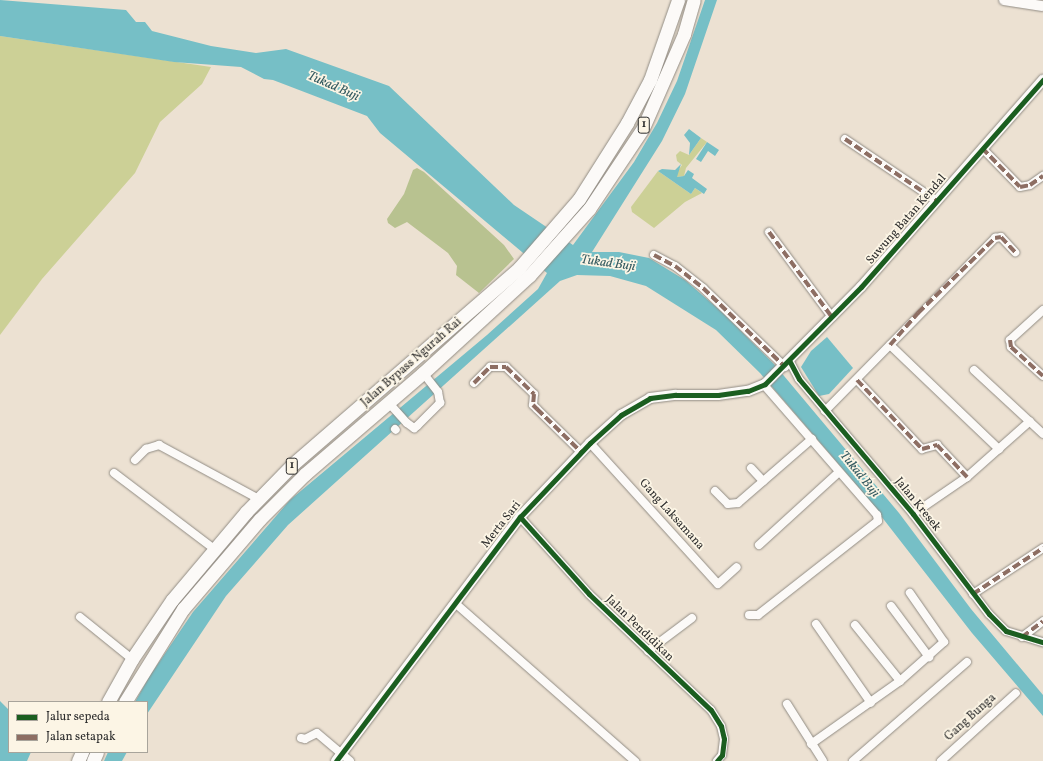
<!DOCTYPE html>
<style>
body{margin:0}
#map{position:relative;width:1043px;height:761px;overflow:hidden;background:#ece1d2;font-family:Vollkorn,serif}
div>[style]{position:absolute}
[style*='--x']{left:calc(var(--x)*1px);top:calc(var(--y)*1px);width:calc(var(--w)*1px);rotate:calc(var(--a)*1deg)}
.green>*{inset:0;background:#ccd096}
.forest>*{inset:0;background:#b8c290}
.water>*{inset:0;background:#76bfc6}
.roads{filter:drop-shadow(0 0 1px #918c84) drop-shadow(0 0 1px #918c84)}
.minor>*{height:8px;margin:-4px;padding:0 4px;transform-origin:4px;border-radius:4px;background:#fcfaf8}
.tertiary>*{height:10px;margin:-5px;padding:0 5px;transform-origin:5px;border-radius:5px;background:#fcfaf8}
.trunk>*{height:13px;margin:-6.5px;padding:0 6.5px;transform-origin:6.5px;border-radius:6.5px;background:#fcfaf8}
.quiet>*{height:4px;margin-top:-2px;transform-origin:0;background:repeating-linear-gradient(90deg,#8d6e63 0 8px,transparent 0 12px)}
.cycleway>*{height:5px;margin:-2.5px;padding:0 2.5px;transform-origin:2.5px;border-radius:2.5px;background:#1b5e20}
span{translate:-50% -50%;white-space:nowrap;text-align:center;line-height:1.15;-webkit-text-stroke:3.5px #fcf5e5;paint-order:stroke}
.shield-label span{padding:1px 3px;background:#fcf5e5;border:1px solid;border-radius:3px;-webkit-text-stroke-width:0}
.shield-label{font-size:11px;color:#2b2b2b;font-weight:700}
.street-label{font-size:12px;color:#2b2b2b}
.water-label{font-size:13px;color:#335a60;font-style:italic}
.legend{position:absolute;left:8px;top:701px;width:140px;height:52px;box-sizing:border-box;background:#fcf5e5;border:1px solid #a8a49b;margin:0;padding:5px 7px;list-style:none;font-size:12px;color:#2b2b2b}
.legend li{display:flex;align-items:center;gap:8px;height:20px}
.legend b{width:20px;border:1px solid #a8a49b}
</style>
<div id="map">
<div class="green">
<div style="clip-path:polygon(0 36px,211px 67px,202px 84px,160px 122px,135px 173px,42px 279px,0 335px)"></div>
<div style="clip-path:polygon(701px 138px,707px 142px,686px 168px,684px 176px,677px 177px,677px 172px,682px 165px,677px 161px,676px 155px,680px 151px,689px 155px)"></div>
<div style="clip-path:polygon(658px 171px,691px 194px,695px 188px,702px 193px,685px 202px,654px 228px,632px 212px,631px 207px)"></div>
</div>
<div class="forest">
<div style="clip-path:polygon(417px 168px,424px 172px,504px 245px,514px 259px,479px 293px,456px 275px,457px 266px,448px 253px,407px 222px,395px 228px,388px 223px,387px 219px,404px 194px,413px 170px)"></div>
</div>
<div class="water">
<div style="clip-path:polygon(0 0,126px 10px,136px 22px,145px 22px,152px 31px,211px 46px,256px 53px,286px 49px,389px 86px,514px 205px,573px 245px,634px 162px,657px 123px,677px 81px,705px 0,717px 0,685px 94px,662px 141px,592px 252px,619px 252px,649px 258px,685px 280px,723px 313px,774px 364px,899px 513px,971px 609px,1043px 695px,1043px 716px,972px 633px,860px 489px,760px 373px,716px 330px,646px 286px,610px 276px,577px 275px,560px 281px,288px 525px,226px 596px,147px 714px,147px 702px,135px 702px,149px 677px,193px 612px,290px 500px,487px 335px,538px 289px,547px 273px,380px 133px,367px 116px,273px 80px,264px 79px,241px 67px,174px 62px,0 36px)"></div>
<div style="clip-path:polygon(689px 129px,701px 138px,689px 155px,690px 143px,684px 135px)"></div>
<div style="clip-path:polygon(707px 142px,719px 150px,715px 156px,708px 151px,701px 162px,696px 159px)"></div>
<div style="clip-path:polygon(681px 164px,677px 177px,684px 176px,688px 170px,694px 174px,692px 178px,707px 189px,704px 194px,695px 188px,691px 194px,658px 171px,662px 169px,675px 170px)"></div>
<div style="clip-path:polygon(827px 337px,853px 368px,829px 394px,819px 396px,801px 367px,811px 351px)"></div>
<div style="clip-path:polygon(0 701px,9px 710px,9px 752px,31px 752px,27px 761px,0 761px)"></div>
<div style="clip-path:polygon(108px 752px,127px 752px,122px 761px,104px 761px)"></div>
</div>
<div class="roads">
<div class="minor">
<div style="--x:845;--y:139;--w:111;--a:34"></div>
<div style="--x:982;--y:148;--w:54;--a:45.7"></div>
<div style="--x:1020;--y:187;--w:10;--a:-11"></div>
<div style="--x:1030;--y:185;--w:16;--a:-35"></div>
<div style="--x:769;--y:232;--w:106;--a:53.5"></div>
<div style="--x:654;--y:255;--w:24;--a:28"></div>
<div style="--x:675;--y:266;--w:36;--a:38"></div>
<div style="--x:703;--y:288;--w:114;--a:43.9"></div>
<div style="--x:1043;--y:310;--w:45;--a:137.7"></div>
<div style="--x:1010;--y:340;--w:7;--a:82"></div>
<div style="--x:1011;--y:347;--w:43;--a:42.2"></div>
<div style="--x:890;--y:345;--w:151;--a:43.7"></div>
<div style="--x:790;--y:362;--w:19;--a:62"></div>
<div style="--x:799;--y:379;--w:177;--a:49.8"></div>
<div style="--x:913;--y:514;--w:126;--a:52.8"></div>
<div style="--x:989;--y:614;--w:24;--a:45"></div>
<div style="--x:1006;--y:631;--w:39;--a:17"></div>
<div style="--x:974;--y:370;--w:94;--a:42.8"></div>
<div style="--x:857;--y:380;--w:95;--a:46.7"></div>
<div style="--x:922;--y:449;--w:16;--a:-15"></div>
<div style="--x:937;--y:445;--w:44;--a:46.8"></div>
<div style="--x:474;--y:383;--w:23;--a:-45"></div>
<div style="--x:490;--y:367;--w:16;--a:0"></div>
<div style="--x:506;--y:367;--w:39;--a:44"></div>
<div style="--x:534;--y:394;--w:11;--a:95"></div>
<div style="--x:533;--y:405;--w:6;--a:45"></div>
<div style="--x:537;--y:409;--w:62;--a:44.3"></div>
<div style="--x:388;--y:402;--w:28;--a:48"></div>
<div style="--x:407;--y:423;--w:9;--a:36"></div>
<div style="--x:414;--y:428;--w:4;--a:-34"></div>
<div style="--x:417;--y:426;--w:33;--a:-45"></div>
<div style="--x:440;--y:403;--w:11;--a:-100"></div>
<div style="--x:438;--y:392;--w:24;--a:-128"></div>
<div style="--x:825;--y:411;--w:243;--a:-45.5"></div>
<div style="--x:995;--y:238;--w:6;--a:-9"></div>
<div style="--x:1001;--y:237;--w:21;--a:47"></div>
<div style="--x:395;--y:429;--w:1;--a:45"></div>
<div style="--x:590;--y:443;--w:190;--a:47.8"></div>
<div style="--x:718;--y:584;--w:25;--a:-42"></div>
<div style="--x:135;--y:460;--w:16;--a:-45"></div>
<div style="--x:146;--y:449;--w:14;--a:-17"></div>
<div style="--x:159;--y:445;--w:114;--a:28.4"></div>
<div style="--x:751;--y:468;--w:18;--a:47"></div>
<div style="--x:114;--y:473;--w:126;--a:37.2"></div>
<div style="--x:715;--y:491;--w:18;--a:45"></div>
<div style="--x:728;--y:504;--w:10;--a:-6"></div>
<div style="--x:738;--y:503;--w:98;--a:-40.9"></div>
<div style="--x:913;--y:514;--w:65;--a:-34.4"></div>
<div style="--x:967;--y:477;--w:84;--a:-41.6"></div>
<div style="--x:520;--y:517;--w:103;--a:48.1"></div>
<div style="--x:589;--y:594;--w:168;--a:43.6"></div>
<div style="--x:711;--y:710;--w:19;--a:58"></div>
<div style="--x:721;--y:726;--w:13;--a:77"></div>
<div style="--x:724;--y:739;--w:16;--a:97"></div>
<div style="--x:722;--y:755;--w:8;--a:130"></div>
<div style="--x:759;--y:545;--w:108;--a:-42.4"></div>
<div style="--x:973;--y:594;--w:84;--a:-33.3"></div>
<div style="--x:455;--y:603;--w:240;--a:41.3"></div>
<div style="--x:891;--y:606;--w:64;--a:53.3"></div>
<div style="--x:749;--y:615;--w:9;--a:0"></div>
<div style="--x:758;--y:615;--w:152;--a:-38.1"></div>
<div style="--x:878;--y:521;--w:6;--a:-99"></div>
<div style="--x:877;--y:515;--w:172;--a:-131"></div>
<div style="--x:80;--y:617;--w:67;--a:38.9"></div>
<div style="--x:816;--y:624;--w:96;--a:55.2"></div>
<div style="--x:855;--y:625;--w:72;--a:51.2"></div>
<div style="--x:1022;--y:637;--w:26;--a:-37"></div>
<div style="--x:648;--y:651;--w:55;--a:-36.9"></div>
<div style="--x:787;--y:704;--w:67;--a:57.7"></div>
<div style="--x:301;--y:738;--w:4;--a:14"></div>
<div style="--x:305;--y:739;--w:13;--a:-27"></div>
<div style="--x:317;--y:733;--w:43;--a:40.3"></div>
<div style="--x:811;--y:744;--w:109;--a:-35.3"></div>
<div style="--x:900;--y:681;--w:59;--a:-41.6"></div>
<div style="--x:944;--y:642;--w:60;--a:-124.8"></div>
<div style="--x:853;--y:761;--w:151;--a:-41"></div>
<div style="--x:941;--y:761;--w:101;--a:-42.2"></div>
</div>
<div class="tertiary">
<div style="--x:1004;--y:0;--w:39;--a:9"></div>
<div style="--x:336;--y:761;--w:306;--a:-53"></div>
<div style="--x:520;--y:517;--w:102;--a:-46.6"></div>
<div style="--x:590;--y:443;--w:42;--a:-42.1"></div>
<div style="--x:621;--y:415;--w:34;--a:-30"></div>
<div style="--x:650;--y:398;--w:26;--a:-7"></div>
<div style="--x:676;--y:395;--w:42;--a:0"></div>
<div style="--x:718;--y:395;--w:30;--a:-8"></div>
<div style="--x:748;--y:391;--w:18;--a:-22"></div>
<div style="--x:765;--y:384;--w:136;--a:-45.3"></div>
<div style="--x:861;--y:287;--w:276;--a:-48.7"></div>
</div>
<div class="trunk">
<div style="--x:108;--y:702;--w:49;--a:-60.8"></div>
<div style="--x:132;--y:659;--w:71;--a:-55.9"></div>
<div style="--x:172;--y:600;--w:115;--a:-49.9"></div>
<div style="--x:246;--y:512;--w:67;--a:-45.6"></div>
<div style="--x:293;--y:464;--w:299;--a:-40.9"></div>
<div style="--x:519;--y:268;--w:91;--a:-49"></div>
<div style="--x:579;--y:199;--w:90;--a:-57.7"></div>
<div style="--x:627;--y:123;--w:49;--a:-61.9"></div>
<div style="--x:650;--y:80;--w:85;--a:-70.7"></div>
<div style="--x:125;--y:702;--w:110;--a:-58.1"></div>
<div style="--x:183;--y:609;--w:118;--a:-49.5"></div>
<div style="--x:260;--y:519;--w:64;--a:-45"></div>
<div style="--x:305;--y:474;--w:155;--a:-40.6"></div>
<div style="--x:423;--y:373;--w:144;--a:-42.5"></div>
<div style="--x:529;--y:276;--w:90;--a:-48.2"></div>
<div style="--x:589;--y:209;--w:97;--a:-56.3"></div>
<div style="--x:643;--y:128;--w:103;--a:-66.4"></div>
<div style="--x:684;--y:34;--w:35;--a:-74"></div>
<div style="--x:78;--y:761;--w:10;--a:-66"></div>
<div style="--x:93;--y:761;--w:10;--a:-66"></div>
</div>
</div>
<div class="quiet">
<div style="--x:845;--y:139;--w:111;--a:34"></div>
<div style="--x:982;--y:148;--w:54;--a:45.7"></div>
<div style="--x:1020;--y:187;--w:10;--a:-11"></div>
<div style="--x:1030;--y:185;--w:16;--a:-35"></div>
<div style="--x:769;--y:232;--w:106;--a:53.5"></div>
<div style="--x:654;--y:255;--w:24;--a:28"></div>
<div style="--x:675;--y:266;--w:36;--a:38"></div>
<div style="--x:703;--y:288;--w:114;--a:43.9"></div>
<div style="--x:1010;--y:340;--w:7;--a:82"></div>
<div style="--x:1011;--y:347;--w:43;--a:42.2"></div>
<div style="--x:890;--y:345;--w:43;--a:-48.8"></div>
<div style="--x:918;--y:313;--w:107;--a:-44.2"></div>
<div style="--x:995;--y:238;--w:6;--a:-9"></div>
<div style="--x:1001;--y:237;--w:21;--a:47"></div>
<div style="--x:857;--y:380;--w:95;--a:46.7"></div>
<div style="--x:922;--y:449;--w:16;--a:-15"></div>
<div style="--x:937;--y:445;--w:44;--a:46.8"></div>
<div style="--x:474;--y:383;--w:23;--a:-45"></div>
<div style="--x:490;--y:367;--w:16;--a:0"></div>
<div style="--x:506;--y:367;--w:39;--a:44"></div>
<div style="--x:534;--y:394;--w:11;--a:95"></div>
<div style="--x:533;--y:405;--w:6;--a:45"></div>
<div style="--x:537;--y:409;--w:62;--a:44.3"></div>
<div style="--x:973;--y:594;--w:84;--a:-33.3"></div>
<div style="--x:1022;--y:637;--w:26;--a:-37"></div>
</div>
<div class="cycleway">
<div style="--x:790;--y:362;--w:19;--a:62"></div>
<div style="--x:799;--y:379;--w:177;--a:49.8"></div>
<div style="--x:913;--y:514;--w:126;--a:52.8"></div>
<div style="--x:989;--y:614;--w:24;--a:45"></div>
<div style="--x:1006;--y:631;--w:39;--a:17"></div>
<div style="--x:520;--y:517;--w:103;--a:48.1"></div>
<div style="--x:589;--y:594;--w:168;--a:43.6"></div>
<div style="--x:711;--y:710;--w:19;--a:58"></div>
<div style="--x:721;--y:726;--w:13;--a:77"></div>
<div style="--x:724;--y:739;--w:16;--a:97"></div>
<div style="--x:722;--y:755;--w:8;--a:130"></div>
<div style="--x:336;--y:761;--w:306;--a:-53"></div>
<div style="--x:520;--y:517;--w:102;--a:-46.6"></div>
<div style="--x:590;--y:443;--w:42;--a:-42.1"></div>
<div style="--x:621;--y:415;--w:34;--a:-30"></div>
<div style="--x:650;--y:398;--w:26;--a:-7"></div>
<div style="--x:676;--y:395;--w:42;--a:0"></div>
<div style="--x:718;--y:395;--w:30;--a:-8"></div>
<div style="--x:748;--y:391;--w:18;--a:-22"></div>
<div style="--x:765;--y:384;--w:136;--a:-45.3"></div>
<div style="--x:861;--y:287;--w:276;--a:-48.7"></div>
</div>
<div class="shield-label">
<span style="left:644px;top:125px">1</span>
<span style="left:292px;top:466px">1</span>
</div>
<div class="street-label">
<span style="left:907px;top:220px;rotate:-49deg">Suwung Batan Kendal</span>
<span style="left:412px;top:363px;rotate:-41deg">Jalan Bypass Ngurah Rai</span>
<span style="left:917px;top:505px;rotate:51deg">Jalan Kresek</span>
<span style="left:671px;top:515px;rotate:48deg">Gang Laksamana</span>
<span style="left:502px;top:525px;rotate:-52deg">Merta Sari</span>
<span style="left:639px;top:629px;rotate:44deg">Jalan Pendidikan</span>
<span style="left:971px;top:718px;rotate:-42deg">Gang Bunga</span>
</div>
<div class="water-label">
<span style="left:333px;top:87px;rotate:24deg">Tukad Buji</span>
<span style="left:608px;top:264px;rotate:8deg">Tukad Buji</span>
<span style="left:859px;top:475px;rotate:51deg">Tukad Buji</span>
</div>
<ul class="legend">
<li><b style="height:5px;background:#1b5e20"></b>Jalur sepeda</li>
<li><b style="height:5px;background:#8d6e63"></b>Jalan setapak</li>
</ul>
</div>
